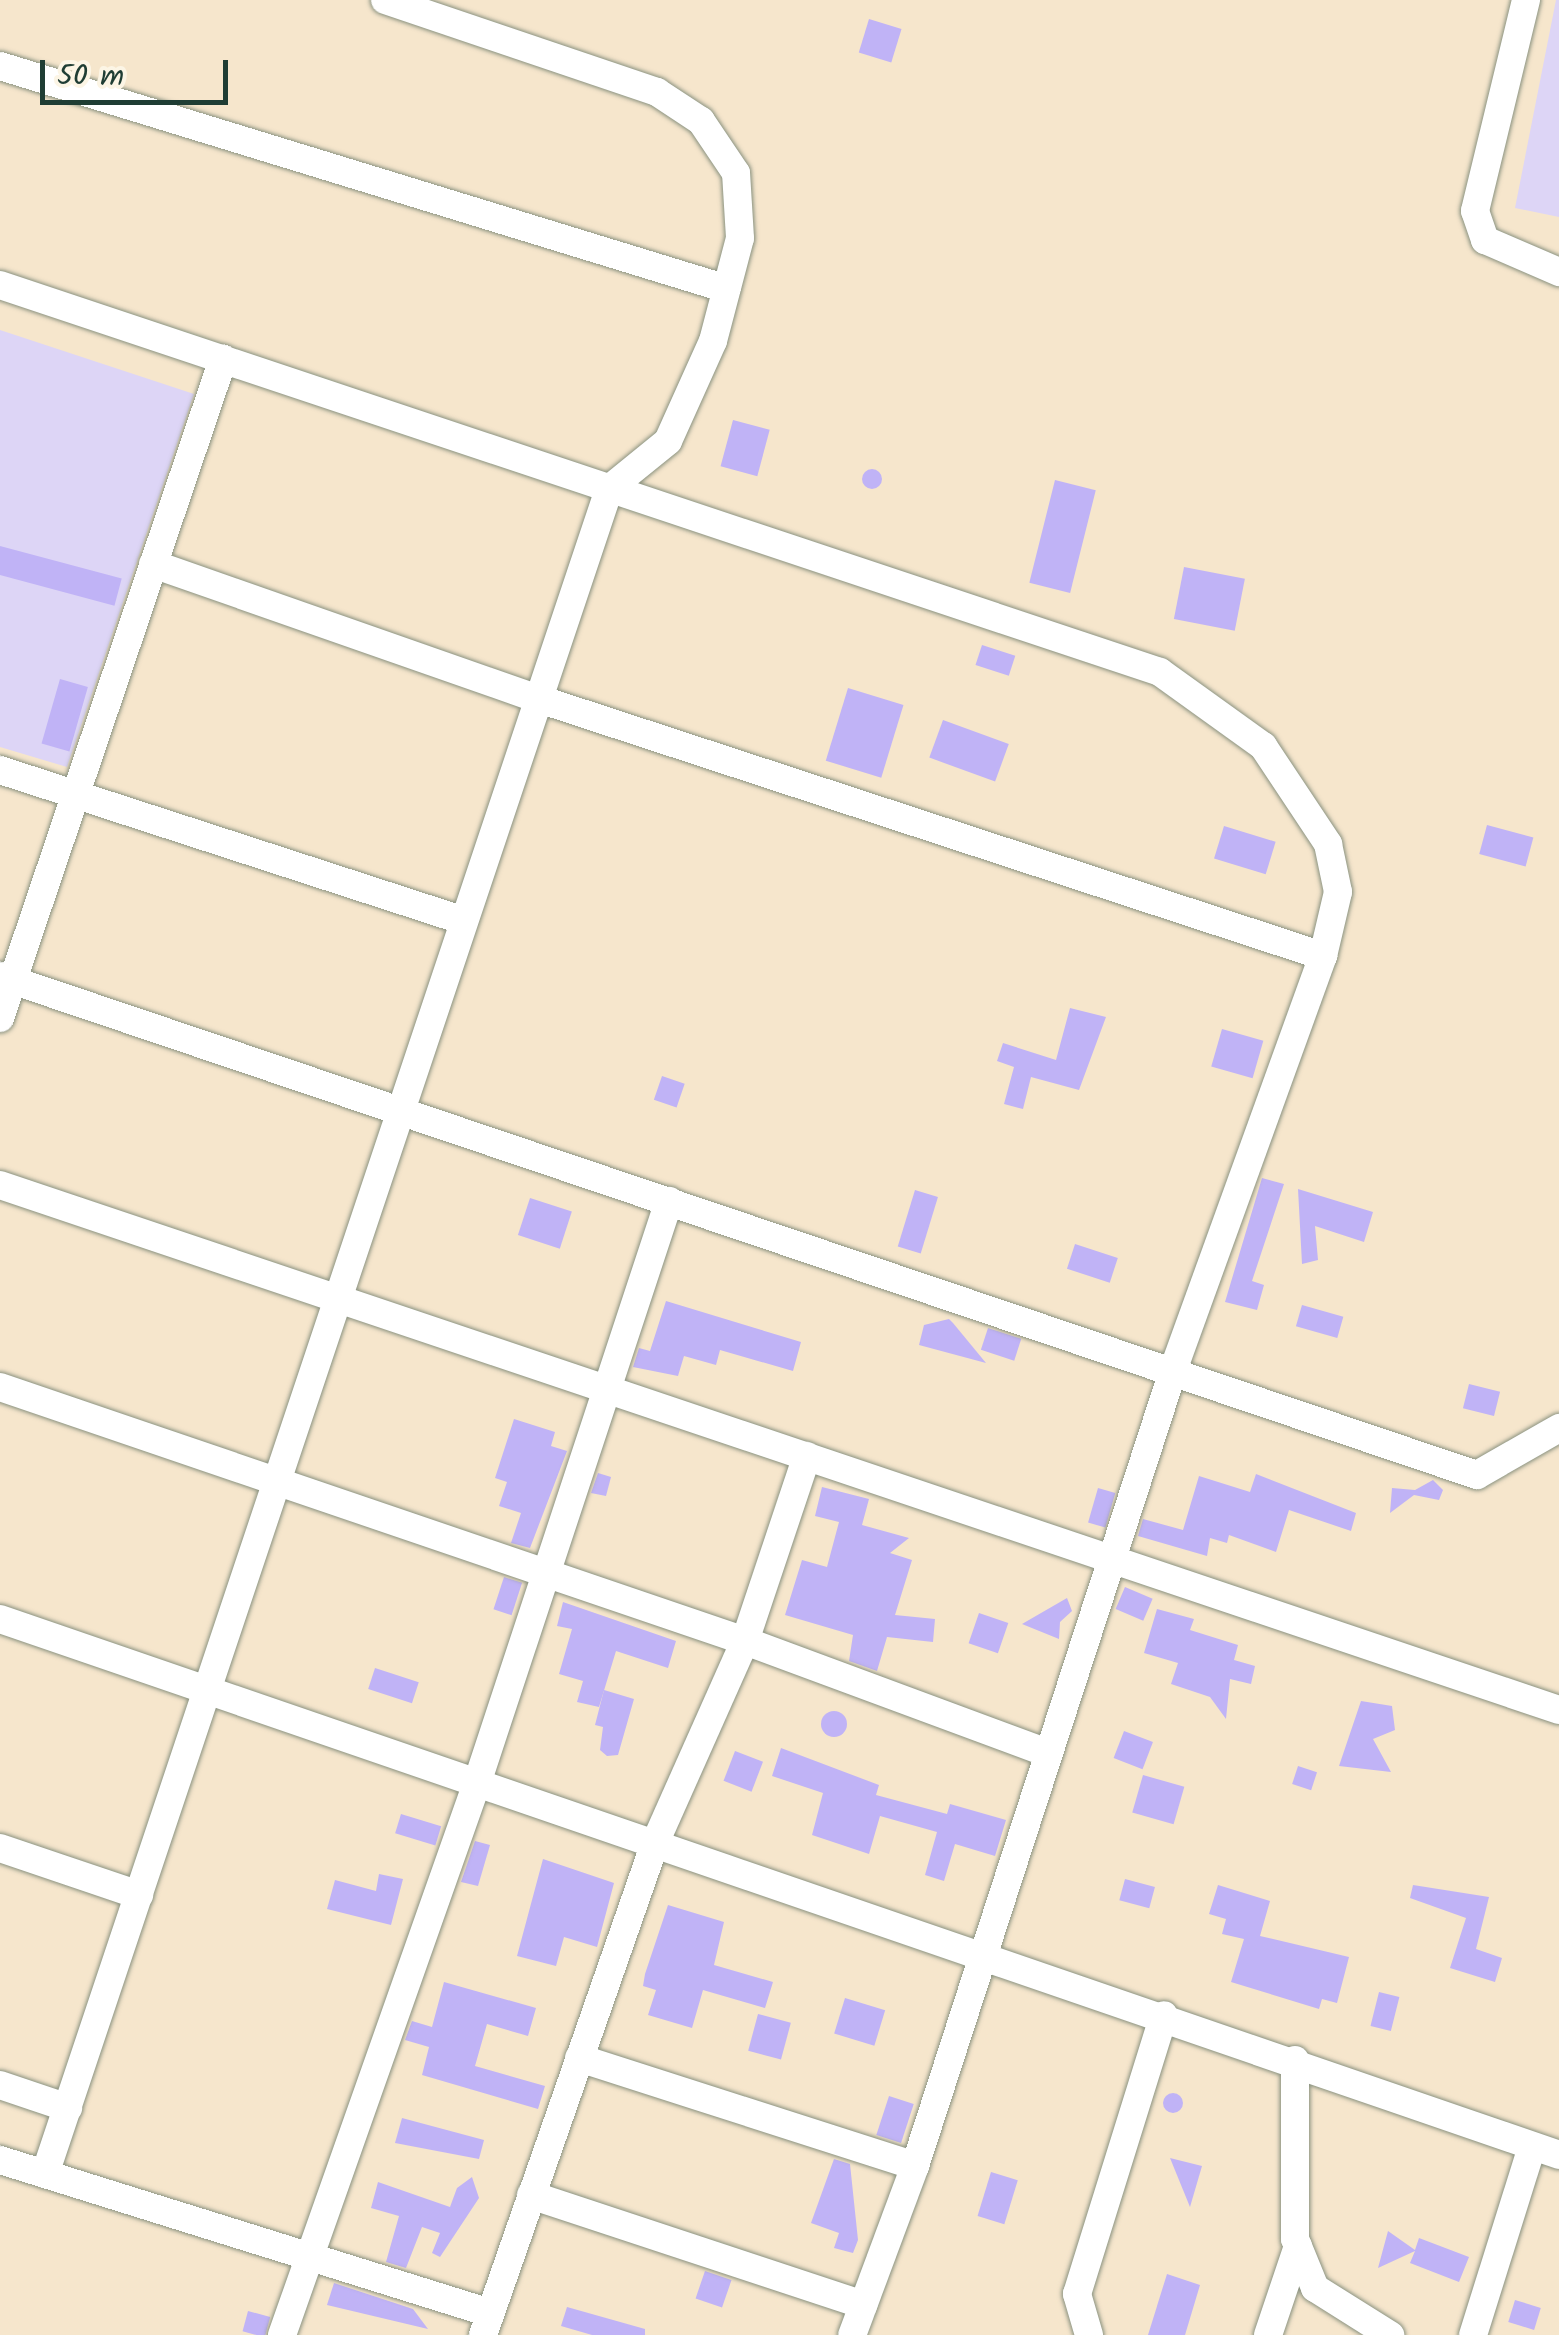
<!DOCTYPE html>
<style>
body{margin:0}
#map{position:relative;width:1559px;height:2335px;overflow:hidden;background:#f6e6cc;font-family:Kalam,sans-serif}
div>[style]{position:absolute}
[style*='--x']{left:calc(var(--x)*1px);top:calc(var(--y)*1px);width:calc(var(--w)*1px);rotate:calc(var(--a)*1deg)}
.built>*{inset:0;background:#ddd5f6}
.building>*{inset:0;background:#c0b3f6;transform-origin:0 0}
.round{border-radius:50%}
.roads{filter:drop-shadow(0 0 2px #8a9280) drop-shadow(0 0 2px #8a9280)}
.street>*{height:28px;margin:-14px;padding:0 14px;transform-origin:14px;border-radius:14px;background:#fff}
span{translate:-50% -50%;white-space:nowrap;text-align:center;line-height:1.15;-webkit-text-stroke:9px #fcf5e5;paint-order:stroke}
.scale{position:absolute;left:40px;top:60px;width:188px;height:45px;box-sizing:border-box;border:5px solid #1f3d34;border-top:0;padding-left:12px;font-size:30px;line-height:35px;white-space:nowrap;color:#1f3d34;-webkit-text-stroke:8px #fcf5e5;paint-order:stroke}
</style>
<div id="map">
<div class="built">
<div style="clip-path:polygon(1556px 0,1559px 0,1559px 217px,1515px 208px)"></div>
<div style="clip-path:polygon(0 330px,194px 394px,67px 767px,0 747px)"></div>
</div>
<div class="building">
<div style="left:869px;top:19px;width:34px;height:35px;rotate:17deg"></div>
<div style="left:733px;top:420px;width:38px;height:48px;rotate:15deg"></div>
<div class="round" style="left:862px;top:469px;width:20px;height:20px"></div>
<div style="left:1055px;top:480px;width:42px;height:106px;rotate:14deg"></div>
<div style="left:0;top:546px;width:126px;height:28px;rotate:15deg"></div>
<div style="left:1184px;top:567px;width:62px;height:53px;rotate:11deg"></div>
<div style="left:982px;top:645px;width:35px;height:21px;rotate:18deg"></div>
<div style="left:60px;top:679px;width:29px;height:67px;rotate:16deg"></div>
<div style="left:848px;top:688px;width:58px;height:76px;rotate:17deg"></div>
<div style="left:943px;top:720px;width:70px;height:40px;rotate:20deg"></div>
<div style="left:1487px;top:825px;width:48px;height:30px;rotate:15deg"></div>
<div style="left:1224px;top:826px;width:54px;height:34px;rotate:17deg"></div>
<div style="clip-path:polygon(1070px 1008px,1106px 1017px,1079px 1090px,1031px 1077px,1023px 1109px,1004px 1104px,1014px 1067px,997px 1061px,1003px 1043px,1056px 1060px)"></div>
<div style="left:1222px;top:1029px;width:43px;height:39px;rotate:16deg"></div>
<div style="left:662px;top:1076px;width:24px;height:25px;rotate:19deg"></div>
<div style="clip-path:polygon(1262px 1178px,1284px 1184px,1252px 1281px,1264px 1285px,1257px 1310px,1225px 1302px)"></div>
<div style="clip-path:polygon(1298px 1189px,1373px 1212px,1364px 1242px,1315px 1226px,1318px 1260px,1302px 1264px)"></div>
<div style="left:915px;top:1190px;width:24px;height:59px;rotate:17deg"></div>
<div style="left:530px;top:1198px;width:44px;height:39px;rotate:18deg"></div>
<div style="left:1075px;top:1244px;width:45px;height:26px;rotate:18deg"></div>
<div style="clip-path:polygon(666px 1301px,801px 1342px,793px 1371px,720px 1350px,716px 1365px,684px 1356px,678px 1376px,633px 1367px,639px 1348px,650px 1351px)"></div>
<div style="left:1302px;top:1305px;width:43px;height:22px;rotate:16deg"></div>
<div style="clip-path:polygon(949px 1319px,953px 1323px,986px 1363px,919px 1345px,924px 1325px)"></div>
<div style="left:988px;top:1328px;width:35px;height:23px;rotate:18deg"></div>
<div style="left:1469px;top:1384px;width:32px;height:25px;rotate:14deg"></div>
<div style="clip-path:polygon(514px 1419px,555px 1432px,551px 1446px,567px 1451px,530px 1548px,511px 1543px,521px 1513px,499px 1506px,507px 1482px,495px 1478px)"></div>
<div style="clip-path:polygon(598px 1473px,611px 1477px,606px 1496px,591px 1493px)"></div>
<div style="clip-path:polygon(1256px 1474px,1356px 1513px,1351px 1531px,1289px 1510px,1276px 1552px,1229px 1535px,1227px 1543px,1210px 1538px,1207px 1556px,1138px 1536px,1143px 1519px,1183px 1530px,1199px 1476px,1250px 1492px)"></div>
<div style="clip-path:polygon(1433px 1480px,1443px 1490px,1439px 1500px,1414px 1495px,1390px 1513px,1392px 1488px,1415px 1490px)"></div>
<div style="clip-path:polygon(822px 1487px,869px 1499px,862px 1525px,909px 1538px,890px 1553px,912px 1560px,895px 1615px,935px 1619px,933px 1642px,887px 1637px,877px 1671px,849px 1661px,853px 1635px,785px 1615px,802px 1560px,827px 1567px,839px 1522px,815px 1516px)"></div>
<div style="left:1098px;top:1488px;width:18px;height:36px;rotate:16deg"></div>
<div style="left:504px;top:1577px;width:19px;height:34px;rotate:18deg"></div>
<div style="left:1125px;top:1587px;width:30px;height:24px;rotate:23deg"></div>
<div style="clip-path:polygon(1067px 1598px,1072px 1611px,1060px 1622px,1059px 1639px,1022px 1624px)"></div>
<div style="clip-path:polygon(563px 1602px,676px 1641px,668px 1668px,616px 1651px,599px 1707px,577px 1702px,583px 1681px,559px 1674px,572px 1629px,557px 1626px)"></div>
<div style="clip-path:polygon(1157px 1609px,1194px 1619px,1190px 1630px,1238px 1645px,1234px 1660px,1255px 1666px,1251px 1684px,1230px 1679px,1226px 1719px,1210px 1697px,1171px 1684px,1178px 1663px,1144px 1653px)"></div>
<div style="left:979px;top:1613px;width:31px;height:32px;rotate:19deg"></div>
<div style="left:375px;top:1668px;width:46px;height:22px;rotate:18deg"></div>
<div style="clip-path:polygon(604px 1690px,634px 1699px,618px 1755px,607px 1756px,600px 1750px,603px 1727px,595px 1725px)"></div>
<div style="clip-path:polygon(1361px 1701px,1392px 1706px,1395px 1730px,1373px 1739px,1391px 1772px,1339px 1766px)"></div>
<div class="round" style="left:821px;top:1711px;width:26px;height:26px"></div>
<div style="left:1124px;top:1731px;width:31px;height:29px;rotate:21deg"></div>
<div style="clip-path:polygon(781px 1748px,879px 1785px,876px 1795px,947px 1814px,950px 1804px,1006px 1820px,995px 1856px,955px 1844px,944px 1881px,925px 1875px,937px 1832px,880px 1816px,869px 1854px,812px 1835px,823px 1793px,772px 1776px)"></div>
<div style="left:735px;top:1751px;width:30px;height:32px;rotate:21deg"></div>
<div style="left:1298px;top:1766px;width:20px;height:19px;rotate:18deg"></div>
<div style="left:1143px;top:1775px;width:43px;height:39px;rotate:16deg"></div>
<div style="left:401px;top:1814px;width:42px;height:20px;rotate:17deg"></div>
<div style="clip-path:polygon(475px 1841px,490px 1845px,478px 1886px,461px 1882px)"></div>
<div style="clip-path:polygon(543px 1859px,614px 1883px,597px 1947px,564px 1937px,556px 1966px,517px 1956px)"></div>
<div style="clip-path:polygon(379px 1874px,403px 1879px,391px 1925px,327px 1909px,335px 1880px,376px 1891px)"></div>
<div style="left:1125px;top:1879px;width:31px;height:22px;rotate:15deg"></div>
<div style="clip-path:polygon(1218px 1885px,1270px 1901px,1260px 1936px,1349px 1957px,1337px 2003px,1322px 1999px,1319px 2009px,1231px 1982px,1244px 1939px,1222px 1934px,1226px 1919px,1209px 1914px)"></div>
<div style="clip-path:polygon(1413px 1885px,1489px 1897px,1476px 1949px,1502px 1958px,1495px 1982px,1450px 1968px,1466px 1918px,1410px 1898px)"></div>
<div style="clip-path:polygon(668px 1905px,724px 1922px,714px 1965px,773px 1982px,765px 2008px,703px 1990px,692px 2028px,648px 2015px,656px 1990px,643px 1986px,645px 1974px)"></div>
<div style="clip-path:polygon(444px 1982px,536px 2008px,528px 2036px,487px 2024px,475px 2066px,545px 2086px,538px 2109px,422px 2075px,429px 2047px,405px 2040px,412px 2021px,432px 2027px)"></div>
<div style="left:1379px;top:1992px;width:21px;height:35px;rotate:14deg"></div>
<div style="left:845px;top:1998px;width:42px;height:37px;rotate:17deg"></div>
<div style="left:758px;top:2014px;width:34px;height:38px;rotate:15deg"></div>
<div class="round" style="left:1163px;top:2093px;width:20px;height:20px"></div>
<div style="left:889px;top:2096px;width:26px;height:41px;rotate:18deg"></div>
<div style="clip-path:polygon(402px 2118px,484px 2140px,479px 2159px,395px 2143px)"></div>
<div style="clip-path:polygon(1170px 2158px,1202px 2166px,1190px 2207px)"></div>
<div style="clip-path:polygon(834px 2159px,850px 2164px,858px 2240px,853px 2253px,834px 2248px,839px 2233px,811px 2223px)"></div>
<div style="left:991px;top:2172px;width:28px;height:46px;rotate:17deg"></div>
<div style="clip-path:polygon(472px 2177px,479px 2198px,440px 2257px,432px 2253px,440px 2233px,422px 2227px,406px 2268px,386px 2262px,399px 2216px,371px 2208px,378px 2182px,450px 2207px,457px 2188px)"></div>
<div style="clip-path:polygon(1388px 2231px,1415px 2250px,1419px 2238px,1469px 2257px,1459px 2282px,1410px 2263px,1415px 2251px,1378px 2268px)"></div>
<div style="left:705px;top:2271px;width:28px;height:29px;rotate:19deg"></div>
<div style="clip-path:polygon(1167px 2274px,1200px 2285px,1185px 2335px,1148px 2335px)"></div>
<div style="clip-path:polygon(334px 2283px,413px 2309px,428px 2329px,327px 2305px)"></div>
<div style="left:1515px;top:2300px;width:27px;height:23px;rotate:17deg"></div>
<div style="clip-path:polygon(567px 2307px,645px 2329px,645px 2335px,592px 2335px,561px 2326px)"></div>
<div style="left:248px;top:2311px;width:23px;height:21px;rotate:15deg"></div>
</div>
<div class="roads">
<div class="street">
<div style="--x:1526;--y:0;--w:217;--a:103.6"></div>
<div style="--x:1475;--y:211;--w:31;--a:71"></div>
<div style="--x:1485;--y:240;--w:81;--a:23.4"></div>
<div style="--x:0;--y:66;--w:760;--a:17.05"></div>
<div style="--x:0;--y:285;--w:1223;--a:18.45"></div>
<div style="--x:1160;--y:672;--w:127;--a:35.7"></div>
<div style="--x:1263;--y:746;--w:118;--a:56.4"></div>
<div style="--x:1328;--y:844;--w:49;--a:78.2"></div>
<div style="--x:1338;--y:892;--w:66;--a:103.2"></div>
<div style="--x:1323;--y:956;--w:444;--a:109.9"></div>
<div style="--x:1172;--y:1374;--w:833;--a:107.98"></div>
<div style="--x:915;--y:2166;--w:180;--a:110.4"></div>
<div style="--x:153;--y:564;--w:409;--a:19.3"></div>
<div style="--x:539;--y:699;--w:825;--a:18.15"></div>
<div style="--x:0;--y:770;--w:488;--a:18"></div>
<div style="--x:0;--y:976;--w:1559;--a:18.67"></div>
<div style="--x:1477;--y:1475;--w:95;--a:-29.8"></div>
<div style="--x:0;--y:1018;--w:696;--a:-71.3"></div>
<div style="--x:0;--y:1185;--w:1645;--a:18.61"></div>
<div style="--x:0;--y:1387;--w:787;--a:18.83"></div>
<div style="--x:745;--y:1641;--w:323;--a:20.3"></div>
<div style="--x:0;--y:1619;--w:1649;--a:18.97"></div>
<div style="--x:0;--y:1848;--w:147;--a:18.7"></div>
<div style="--x:579;--y:2058;--w:353;--a:17.8"></div>
<div style="--x:1295;--y:2060;--w:179;--a:90"></div>
<div style="--x:1295;--y:2239;--w:53;--a:67.8"></div>
<div style="--x:1315;--y:2288;--w:89;--a:32.1"></div>
<div style="--x:0;--y:2085;--w:72;--a:18.7"></div>
<div style="--x:0;--y:2160;--w:513;--a:17.34"></div>
<div style="--x:45;--y:2174;--w:1777;--a:-71.49"></div>
<div style="--x:609;--y:489;--w:76;--a:-39.1"></div>
<div style="--x:668;--y:441;--w:110;--a:-65.8"></div>
<div style="--x:713;--y:341;--w:106;--a:-75.3"></div>
<div style="--x:740;--y:238;--w:65;--a:-93.5"></div>
<div style="--x:736;--y:173;--w:63;--a:-123.9"></div>
<div style="--x:701;--y:121;--w:53;--a:-146.6"></div>
<div style="--x:657;--y:92;--w:287;--a:-161.3"></div>
<div style="--x:531;--y:2195;--w:350;--a:18.3"></div>
<div style="--x:282;--y:2335;--w:589;--a:-70.55"></div>
<div style="--x:478;--y:1780;--w:610;--a:-71.74"></div>
<div style="--x:483;--y:2335;--w:521;--a:-70.73"></div>
<div style="--x:655;--y:1843;--w:221;--a:-66"></div>
<div style="--x:745;--y:1641;--w:195;--a:-71.5"></div>
<div style="--x:1089;--y:2335;--w:43;--a:-106.3"></div>
<div style="--x:1077;--y:2294;--w:292;--a:-72.7"></div>
<div style="--x:1268;--y:2335;--w:94;--a:-71.4"></div>
<div style="--x:1473;--y:2335;--w:197;--a:-72.6"></div>
</div>
</div>
<div class="scale">50 m</div>
</div>
